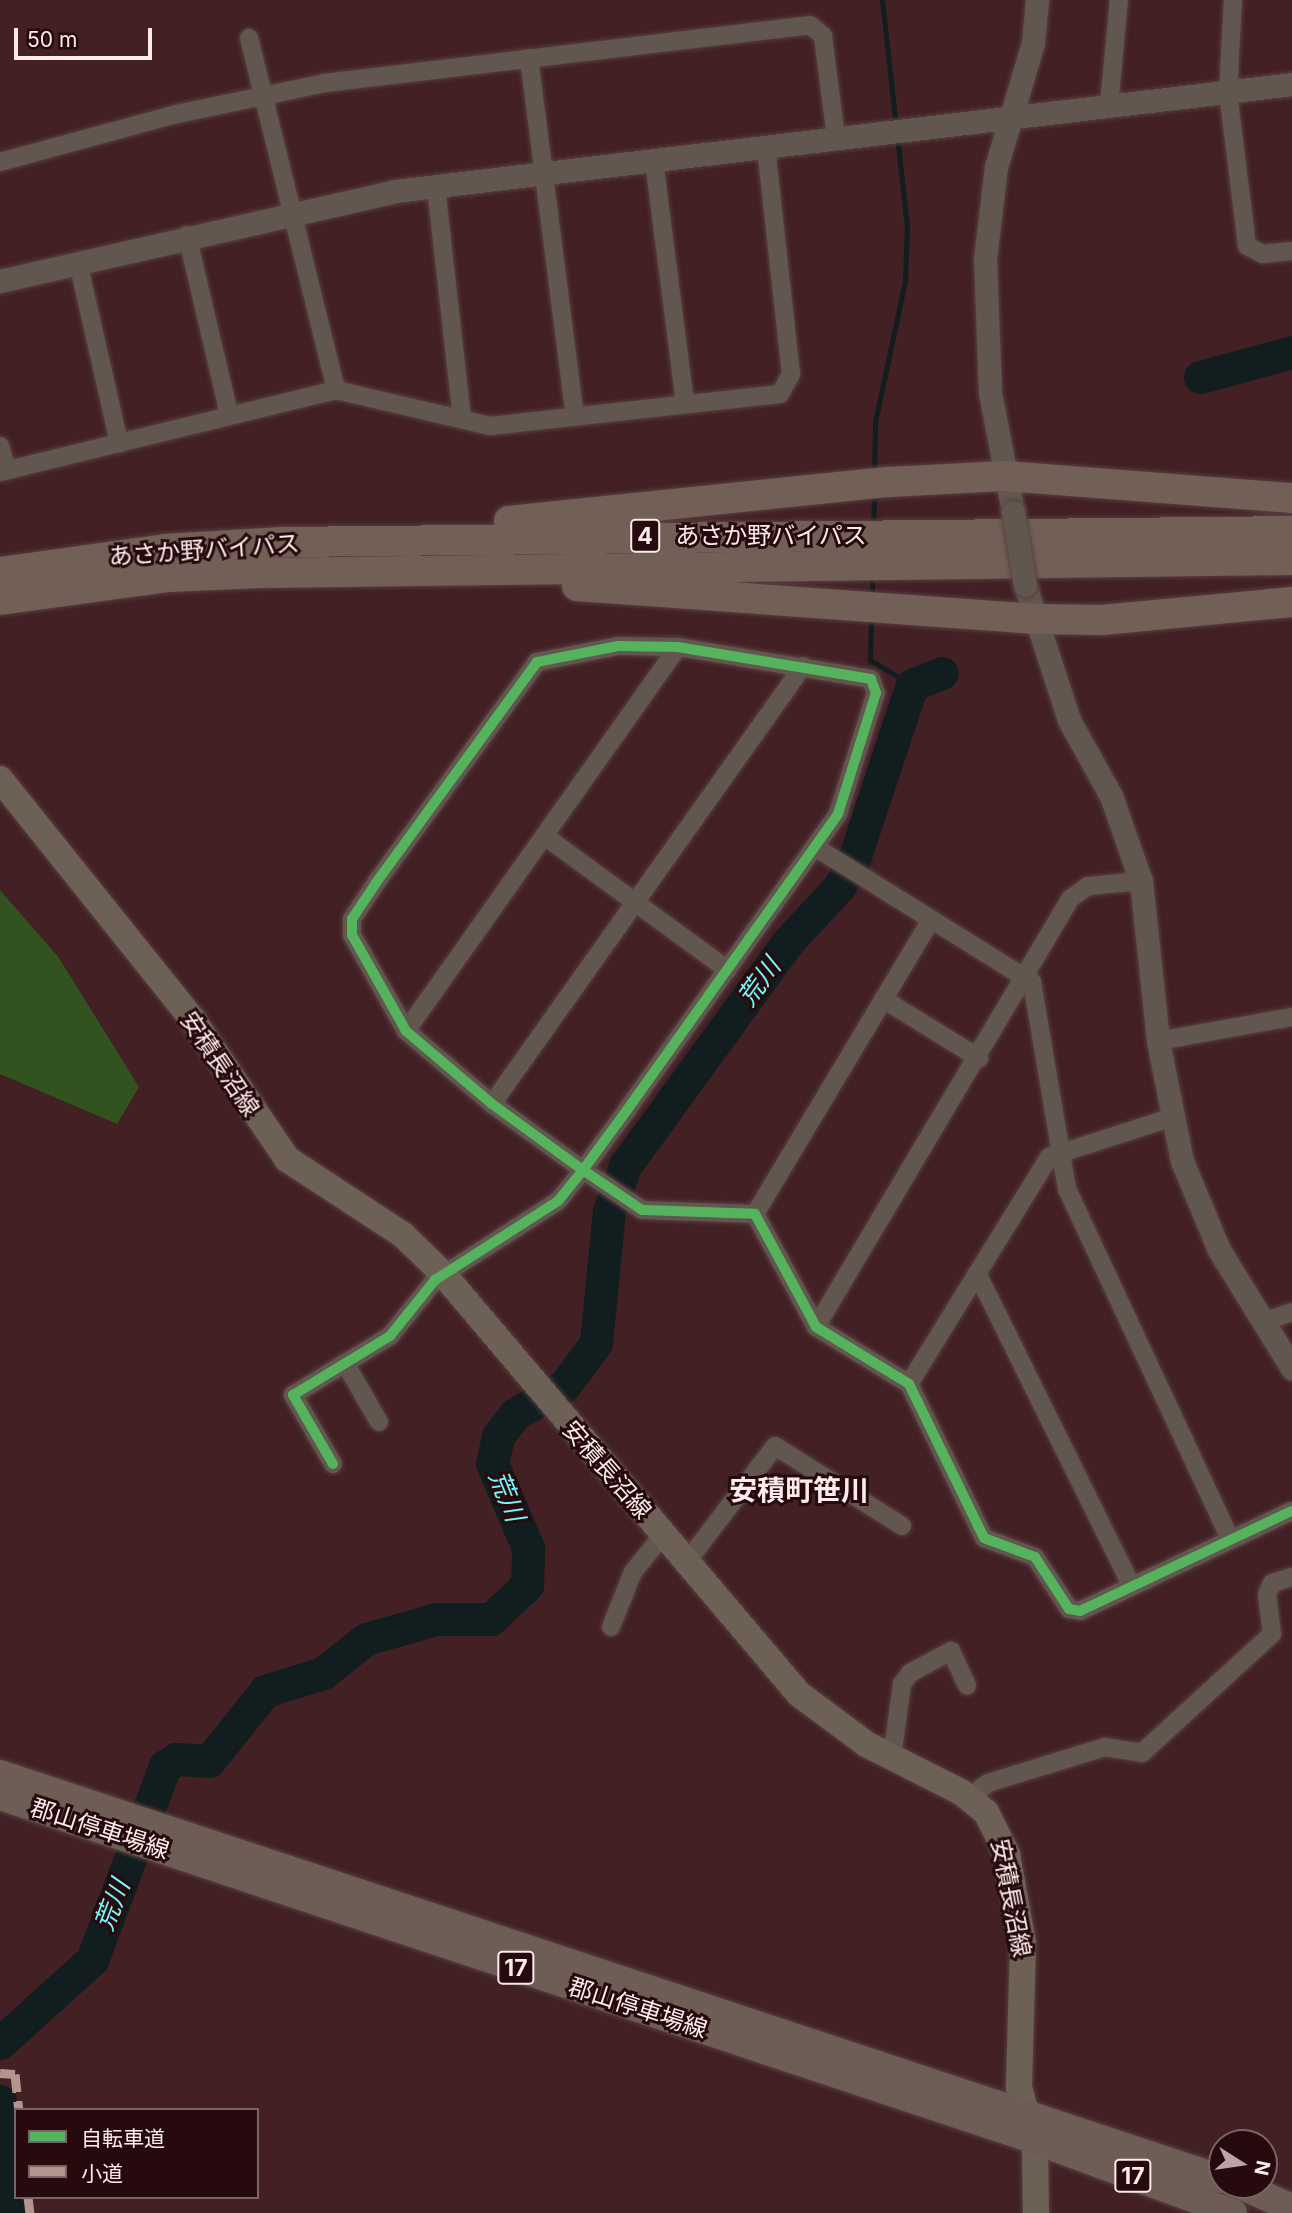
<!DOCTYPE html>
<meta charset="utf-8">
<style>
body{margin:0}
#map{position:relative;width:1292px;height:2213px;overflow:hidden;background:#422024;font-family:Inter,"Noto Sans JP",sans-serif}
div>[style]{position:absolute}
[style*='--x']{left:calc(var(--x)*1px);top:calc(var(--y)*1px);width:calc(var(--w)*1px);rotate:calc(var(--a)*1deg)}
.green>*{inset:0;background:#32521f}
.stream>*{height:5px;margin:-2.5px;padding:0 2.5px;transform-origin:2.5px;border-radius:2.5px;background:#111d1f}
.river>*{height:33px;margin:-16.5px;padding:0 16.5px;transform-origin:16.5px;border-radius:16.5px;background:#111d1f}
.roads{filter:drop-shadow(0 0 2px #593f42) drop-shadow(0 0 2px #593f42)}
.minor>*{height:18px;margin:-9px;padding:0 9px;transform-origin:9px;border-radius:9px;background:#62574f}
.tertiary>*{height:23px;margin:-11.5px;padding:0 11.5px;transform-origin:11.5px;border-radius:11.5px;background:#62574f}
.secondary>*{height:26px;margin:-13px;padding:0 13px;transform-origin:13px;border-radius:13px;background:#6d6156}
.primary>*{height:28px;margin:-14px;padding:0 14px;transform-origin:14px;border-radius:14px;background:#6e5d54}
.trunk>*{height:30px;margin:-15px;padding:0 15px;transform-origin:15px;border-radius:15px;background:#726056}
.bridges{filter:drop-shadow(0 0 2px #593f42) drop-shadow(0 0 2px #593f42)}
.tertiary-bridge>*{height:23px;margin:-11.5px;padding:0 11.5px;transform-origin:11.5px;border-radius:11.5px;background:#62574f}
.quiet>*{height:9px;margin-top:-4.5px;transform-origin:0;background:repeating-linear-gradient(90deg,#b2968c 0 18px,transparent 0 27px)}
.cycleway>*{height:10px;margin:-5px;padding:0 5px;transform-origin:5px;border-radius:5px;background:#56b35d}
span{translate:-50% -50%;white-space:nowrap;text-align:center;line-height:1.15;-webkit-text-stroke:6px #260a0d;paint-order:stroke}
.shield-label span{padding:2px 5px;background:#260a0d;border:2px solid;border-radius:5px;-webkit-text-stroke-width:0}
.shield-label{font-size:23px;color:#fcebeb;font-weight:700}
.street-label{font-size:24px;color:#fcebeb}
.water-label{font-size:26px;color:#74f8fb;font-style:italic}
.quarter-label{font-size:28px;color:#fcebeb;font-weight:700}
.legend{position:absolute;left:14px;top:2108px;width:245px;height:91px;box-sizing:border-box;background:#260a0d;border:2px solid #7c6466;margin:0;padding:9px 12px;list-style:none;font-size:21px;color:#fcebeb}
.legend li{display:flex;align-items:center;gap:14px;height:35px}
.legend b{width:35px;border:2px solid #7c6466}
.north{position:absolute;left:1208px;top:2129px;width:70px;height:70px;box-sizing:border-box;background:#260a0d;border:2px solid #7c6466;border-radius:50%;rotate:102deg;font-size:19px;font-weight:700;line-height:28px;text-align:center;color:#fcebeb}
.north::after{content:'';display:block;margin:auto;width:24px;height:32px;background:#bba4a5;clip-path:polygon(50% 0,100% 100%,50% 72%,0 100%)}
.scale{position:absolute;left:14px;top:28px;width:138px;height:32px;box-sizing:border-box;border:4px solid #fcebeb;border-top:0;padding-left:9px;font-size:21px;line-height:24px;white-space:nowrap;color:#fcebeb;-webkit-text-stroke:5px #260a0d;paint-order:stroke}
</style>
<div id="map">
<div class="green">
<div style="clip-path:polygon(0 890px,59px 958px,139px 1087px,117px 1124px,0 1074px)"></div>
</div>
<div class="stream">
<div style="--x:882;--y:0;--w:127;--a:83.7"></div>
<div style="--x:874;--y:475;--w:53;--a:-88.9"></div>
<div style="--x:875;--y:422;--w:144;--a:-78"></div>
<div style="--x:905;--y:281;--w:54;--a:-87.9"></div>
<div style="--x:907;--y:227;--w:93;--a:-96.2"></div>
<div style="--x:873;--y:528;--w:36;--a:-88"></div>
<div style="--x:872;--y:598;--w:22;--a:-90"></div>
<div style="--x:871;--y:618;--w:42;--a:91.4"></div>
<div style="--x:870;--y:660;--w:49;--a:30.8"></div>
</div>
<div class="river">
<div style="--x:1200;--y:377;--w:95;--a:-15.2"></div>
<div style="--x:0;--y:2043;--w:124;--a:-42.1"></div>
<div style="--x:92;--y:1960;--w:207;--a:-69.4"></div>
<div style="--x:165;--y:1766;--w:13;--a:-32"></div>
<div style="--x:176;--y:1759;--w:33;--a:3"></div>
<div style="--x:209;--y:1761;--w:90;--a:-51.3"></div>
<div style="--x:265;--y:1691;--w:61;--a:-17.2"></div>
<div style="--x:323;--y:1673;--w:55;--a:-38.3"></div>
<div style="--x:366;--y:1639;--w:73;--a:-15.9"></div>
<div style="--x:436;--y:1619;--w:55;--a:0"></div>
<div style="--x:491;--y:1619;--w:50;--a:-43.4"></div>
<div style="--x:527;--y:1585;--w:37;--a:-88"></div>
<div style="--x:528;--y:1548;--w:92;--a:-113"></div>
<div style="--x:492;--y:1463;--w:28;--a:-77"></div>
<div style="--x:498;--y:1436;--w:28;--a:-52"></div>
<div style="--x:515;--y:1414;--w:56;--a:-29.7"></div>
<div style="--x:564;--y:1386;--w:54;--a:-53.3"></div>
<div style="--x:596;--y:1343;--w:133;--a:-84.4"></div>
<div style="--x:609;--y:1211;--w:48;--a:-70.4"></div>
<div style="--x:625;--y:1166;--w:274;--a:-54"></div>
<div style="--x:786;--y:944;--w:78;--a:-47.1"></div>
<div style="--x:839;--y:887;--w:32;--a:-62"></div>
<div style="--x:854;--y:859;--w:183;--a:-71.6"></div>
<div style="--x:912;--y:685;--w:32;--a:-22"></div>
<div style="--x:0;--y:2101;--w:113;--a:81.9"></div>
</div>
<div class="roads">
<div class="minor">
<div style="--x:1233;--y:0;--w:93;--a:93.1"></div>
<div style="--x:1228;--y:93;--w:154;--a:82.9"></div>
<div style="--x:1247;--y:246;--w:18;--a:27"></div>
<div style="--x:1263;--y:254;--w:29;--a:-6"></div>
<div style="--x:249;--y:38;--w:363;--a:76.1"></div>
<div style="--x:529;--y:58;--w:362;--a:82.7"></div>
<div style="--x:1109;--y:105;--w:105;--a:-84.6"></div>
<div style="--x:654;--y:161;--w:245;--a:82.7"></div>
<div style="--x:0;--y:162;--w:183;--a:-15.2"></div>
<div style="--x:177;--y:114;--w:151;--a:-11.8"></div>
<div style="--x:325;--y:83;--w:488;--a:-6.8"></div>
<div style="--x:810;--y:25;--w:17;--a:40"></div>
<div style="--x:823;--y:36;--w:103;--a:82.7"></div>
<div style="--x:436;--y:187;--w:234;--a:83.6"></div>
<div style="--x:187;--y:235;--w:184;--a:76.8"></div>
<div style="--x:78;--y:262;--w:186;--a:77.2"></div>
<div style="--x:0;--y:446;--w:25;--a:74"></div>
<div style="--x:0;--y:472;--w:346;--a:-13.7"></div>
<div style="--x:336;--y:390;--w:158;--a:13.2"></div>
<div style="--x:490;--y:426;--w:292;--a:-6.3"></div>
<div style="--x:780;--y:394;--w:23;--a:-61"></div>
<div style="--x:791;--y:374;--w:229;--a:-96.3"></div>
<div style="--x:546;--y:837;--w:225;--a:36.2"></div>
<div style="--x:815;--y:847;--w:256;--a:31.9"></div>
<div style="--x:1032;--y:982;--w:210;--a:80.4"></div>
<div style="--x:1067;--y:1189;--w:386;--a:65"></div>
<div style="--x:883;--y:999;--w:113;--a:31.6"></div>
<div style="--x:406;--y:1031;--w:471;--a:-54.7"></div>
<div style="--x:1158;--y:1041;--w:136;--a:-10.2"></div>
<div style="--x:492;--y:1104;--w:537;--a:-54.62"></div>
<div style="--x:755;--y:1214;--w:343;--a:-59.1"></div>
<div style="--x:977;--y:1273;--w:348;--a:63.7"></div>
<div style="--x:1263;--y:1322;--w:31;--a:-19"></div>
<div style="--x:816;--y:1327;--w:499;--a:-59.3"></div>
<div style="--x:1071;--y:898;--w:21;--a:-35"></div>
<div style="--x:1088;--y:886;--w:53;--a:-5.4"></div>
<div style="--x:345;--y:1363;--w:68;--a:60"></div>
<div style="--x:909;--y:1384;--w:267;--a:-58.3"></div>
<div style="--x:1049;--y:1157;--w:127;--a:-17.9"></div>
<div style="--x:333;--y:1464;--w:80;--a:-120.1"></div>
<div style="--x:293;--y:1395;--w:114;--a:-31.3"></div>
<div style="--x:390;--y:1336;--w:72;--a:-51.2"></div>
<div style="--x:435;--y:1280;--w:146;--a:-32.7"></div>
<div style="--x:558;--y:1201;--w:40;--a:-51"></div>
<div style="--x:583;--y:1170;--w:74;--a:-53.7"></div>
<div style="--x:627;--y:1110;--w:364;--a:-54.5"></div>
<div style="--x:838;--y:814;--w:127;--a:-72.6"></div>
<div style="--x:876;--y:693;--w:15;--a:-110"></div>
<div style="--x:871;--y:679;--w:196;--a:-170.6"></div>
<div style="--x:678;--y:647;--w:60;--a:-179"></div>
<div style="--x:618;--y:646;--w:83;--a:168.8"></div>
<div style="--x:537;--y:662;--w:273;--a:126.1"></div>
<div style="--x:376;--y:883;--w:43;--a:123.7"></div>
<div style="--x:352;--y:919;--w:16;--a:90"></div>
<div style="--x:352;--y:935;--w:110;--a:60.6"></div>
<div style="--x:406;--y:1031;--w:113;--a:40.3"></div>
<div style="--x:492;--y:1104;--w:112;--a:36"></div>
<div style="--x:583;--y:1170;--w:71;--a:34.1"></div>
<div style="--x:642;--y:1210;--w:113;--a:2"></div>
<div style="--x:755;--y:1214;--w:128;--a:61.6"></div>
<div style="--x:816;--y:1327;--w:109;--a:31.5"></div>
<div style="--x:909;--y:1384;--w:171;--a:64"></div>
<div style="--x:984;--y:1538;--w:54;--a:20.4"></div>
<div style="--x:1035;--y:1557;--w:62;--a:56.8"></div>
<div style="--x:1069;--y:1609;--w:11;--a:10"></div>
<div style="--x:1080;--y:1611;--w:234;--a:-25.3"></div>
<div style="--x:686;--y:1563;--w:147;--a:-52.7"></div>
<div style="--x:775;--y:1446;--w:150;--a:32.2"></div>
<div style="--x:611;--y:1627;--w:59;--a:-68.2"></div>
<div style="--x:633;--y:1572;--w:48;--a:-51"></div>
<div style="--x:892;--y:1757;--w:74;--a:-82.2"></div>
<div style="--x:902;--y:1684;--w:14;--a:-54"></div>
<div style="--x:910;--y:1673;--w:47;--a:-28.2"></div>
<div style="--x:951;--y:1651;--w:38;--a:65"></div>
<div style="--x:969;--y:1797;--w:24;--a:-36"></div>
<div style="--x:988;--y:1783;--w:122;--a:-17.1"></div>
<div style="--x:1105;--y:1747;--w:37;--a:9"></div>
<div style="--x:1142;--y:1753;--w:176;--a:-42.5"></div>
<div style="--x:1272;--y:1634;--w:40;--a:-97.1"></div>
<div style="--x:1267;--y:1594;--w:12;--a:-66"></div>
<div style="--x:1272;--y:1583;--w:21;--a:-17"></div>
</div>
<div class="tertiary">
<div style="--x:0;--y:281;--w:405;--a:-12.8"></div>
<div style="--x:395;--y:191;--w:903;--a:-6.8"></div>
<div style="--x:1013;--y:512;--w:121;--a:-100.9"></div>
<div style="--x:990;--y:393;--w:134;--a:-92.1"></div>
<div style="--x:985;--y:259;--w:93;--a:-83.2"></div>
<div style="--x:996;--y:167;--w:129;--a:-73.4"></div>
<div style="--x:1033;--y:43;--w:43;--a:-84.7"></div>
<div style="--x:1025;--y:585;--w:142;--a:71.9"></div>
<div style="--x:1069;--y:720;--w:87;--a:61.1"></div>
<div style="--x:1111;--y:796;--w:90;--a:70.6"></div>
<div style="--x:1141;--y:881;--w:161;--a:83.9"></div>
<div style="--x:1158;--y:1041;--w:122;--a:78.7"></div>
<div style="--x:1182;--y:1161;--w:96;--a:67.4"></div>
<div style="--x:1219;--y:1250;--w:139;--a:58.3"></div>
</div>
<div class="secondary">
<div style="--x:0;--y:779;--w:309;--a:51.3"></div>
<div style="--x:193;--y:1020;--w:168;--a:55.9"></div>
<div style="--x:287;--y:1159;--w:139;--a:33.2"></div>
<div style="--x:403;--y:1235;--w:57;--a:44.3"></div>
<div style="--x:444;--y:1275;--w:549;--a:49.73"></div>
<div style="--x:799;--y:1694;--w:84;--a:36.7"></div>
<div style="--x:866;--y:1744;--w:106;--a:26.8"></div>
<div style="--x:961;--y:1792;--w:32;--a:39"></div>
<div style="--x:986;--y:1812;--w:47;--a:63.4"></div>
<div style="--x:1007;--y:1854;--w:90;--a:79.8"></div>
<div style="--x:1023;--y:1943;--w:144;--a:91.6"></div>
<div style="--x:1019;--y:2087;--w:64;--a:75.5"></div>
<div style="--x:1035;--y:2149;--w:64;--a:89.1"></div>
</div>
<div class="primary">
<div style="--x:0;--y:1774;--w:1287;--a:18.34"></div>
<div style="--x:0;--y:1796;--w:1088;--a:18.38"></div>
<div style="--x:1032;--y:2139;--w:214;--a:20.2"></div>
<div style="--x:1240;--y:2185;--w:57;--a:23.9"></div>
</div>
<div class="trunk">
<div style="--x:509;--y:521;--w:382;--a:-5.9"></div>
<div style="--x:889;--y:482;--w:116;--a:-3"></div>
<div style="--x:1005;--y:476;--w:288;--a:4.4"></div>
<div style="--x:0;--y:572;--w:167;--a:-7.9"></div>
<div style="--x:165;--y:549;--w:118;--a:-3.4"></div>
<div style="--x:283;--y:542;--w:1009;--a:-0.62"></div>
<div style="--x:577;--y:586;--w:457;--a:4.1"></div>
<div style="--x:1033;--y:619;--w:69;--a:0.8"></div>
<div style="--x:1102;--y:620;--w:191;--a:-5.4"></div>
<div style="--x:0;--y:600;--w:170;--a:-7.8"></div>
<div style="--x:168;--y:577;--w:92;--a:-2.5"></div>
<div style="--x:260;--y:573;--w:1032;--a:-0.72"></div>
</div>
</div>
<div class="bridges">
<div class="tertiary-bridge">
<div style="--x:1013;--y:512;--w:74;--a:80.7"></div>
</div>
</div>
<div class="quiet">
<div style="--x:0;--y:2073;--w:15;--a:4"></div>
<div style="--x:15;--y:2074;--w:36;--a:84"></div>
<div style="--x:28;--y:2197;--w:16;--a:83"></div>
</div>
<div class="cycleway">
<div style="--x:333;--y:1464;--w:80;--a:-120.1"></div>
<div style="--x:293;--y:1395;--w:114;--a:-31.3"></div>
<div style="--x:390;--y:1336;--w:72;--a:-51.2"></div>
<div style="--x:435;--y:1280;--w:146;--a:-32.7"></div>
<div style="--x:558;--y:1201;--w:40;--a:-51"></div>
<div style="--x:583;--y:1170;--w:74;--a:-53.7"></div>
<div style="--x:627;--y:1110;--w:364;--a:-54.5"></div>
<div style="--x:838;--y:814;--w:127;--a:-72.6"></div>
<div style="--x:876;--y:693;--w:15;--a:-110"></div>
<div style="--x:871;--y:679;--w:196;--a:-170.6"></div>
<div style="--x:678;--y:647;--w:60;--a:-179"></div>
<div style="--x:618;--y:646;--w:83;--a:168.8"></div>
<div style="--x:537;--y:662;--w:273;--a:126.1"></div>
<div style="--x:376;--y:883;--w:43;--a:123.7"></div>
<div style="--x:352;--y:919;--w:16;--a:90"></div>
<div style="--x:352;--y:935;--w:110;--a:60.6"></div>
<div style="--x:406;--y:1031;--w:113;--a:40.3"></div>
<div style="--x:492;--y:1104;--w:112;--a:36"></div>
<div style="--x:583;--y:1170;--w:71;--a:34.1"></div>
<div style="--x:642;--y:1210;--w:113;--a:2"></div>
<div style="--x:755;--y:1214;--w:128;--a:61.6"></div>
<div style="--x:816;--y:1327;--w:109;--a:31.5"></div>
<div style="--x:909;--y:1384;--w:171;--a:64"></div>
<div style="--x:984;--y:1538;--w:54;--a:20.4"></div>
<div style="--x:1035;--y:1557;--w:62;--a:56.8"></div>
<div style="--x:1069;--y:1609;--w:11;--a:10"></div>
<div style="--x:1080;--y:1611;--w:234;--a:-25.3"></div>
</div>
<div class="shield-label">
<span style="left:645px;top:536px">4</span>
<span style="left:516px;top:1968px">17</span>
<span style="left:1133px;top:2176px">17</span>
</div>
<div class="street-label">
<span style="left:771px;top:536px">あさか野バイパス</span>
<span style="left:204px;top:550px;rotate:-4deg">あさか野バイパス</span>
<span style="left:220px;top:1064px;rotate:56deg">安積長沼線</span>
<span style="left:607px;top:1470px;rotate:49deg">安積長沼線</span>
<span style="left:100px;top:1829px;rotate:18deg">郡山停車場線</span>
<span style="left:1011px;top:1898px;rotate:79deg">安積長沼線</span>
<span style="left:638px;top:2008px;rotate:18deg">郡山停車場線</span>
</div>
<div class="water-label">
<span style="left:759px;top:982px;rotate:-54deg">荒川</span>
<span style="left:507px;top:1496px;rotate:68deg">荒川</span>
<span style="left:112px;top:1905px;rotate:-69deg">荒川</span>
</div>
<div class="quarter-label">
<span style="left:799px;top:1490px">安積町笹川</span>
</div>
<ul class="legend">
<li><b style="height:9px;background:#56b35d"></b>自転車道</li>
<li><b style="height:9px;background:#b2968c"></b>小道</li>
</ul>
<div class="north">N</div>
<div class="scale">50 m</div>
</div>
